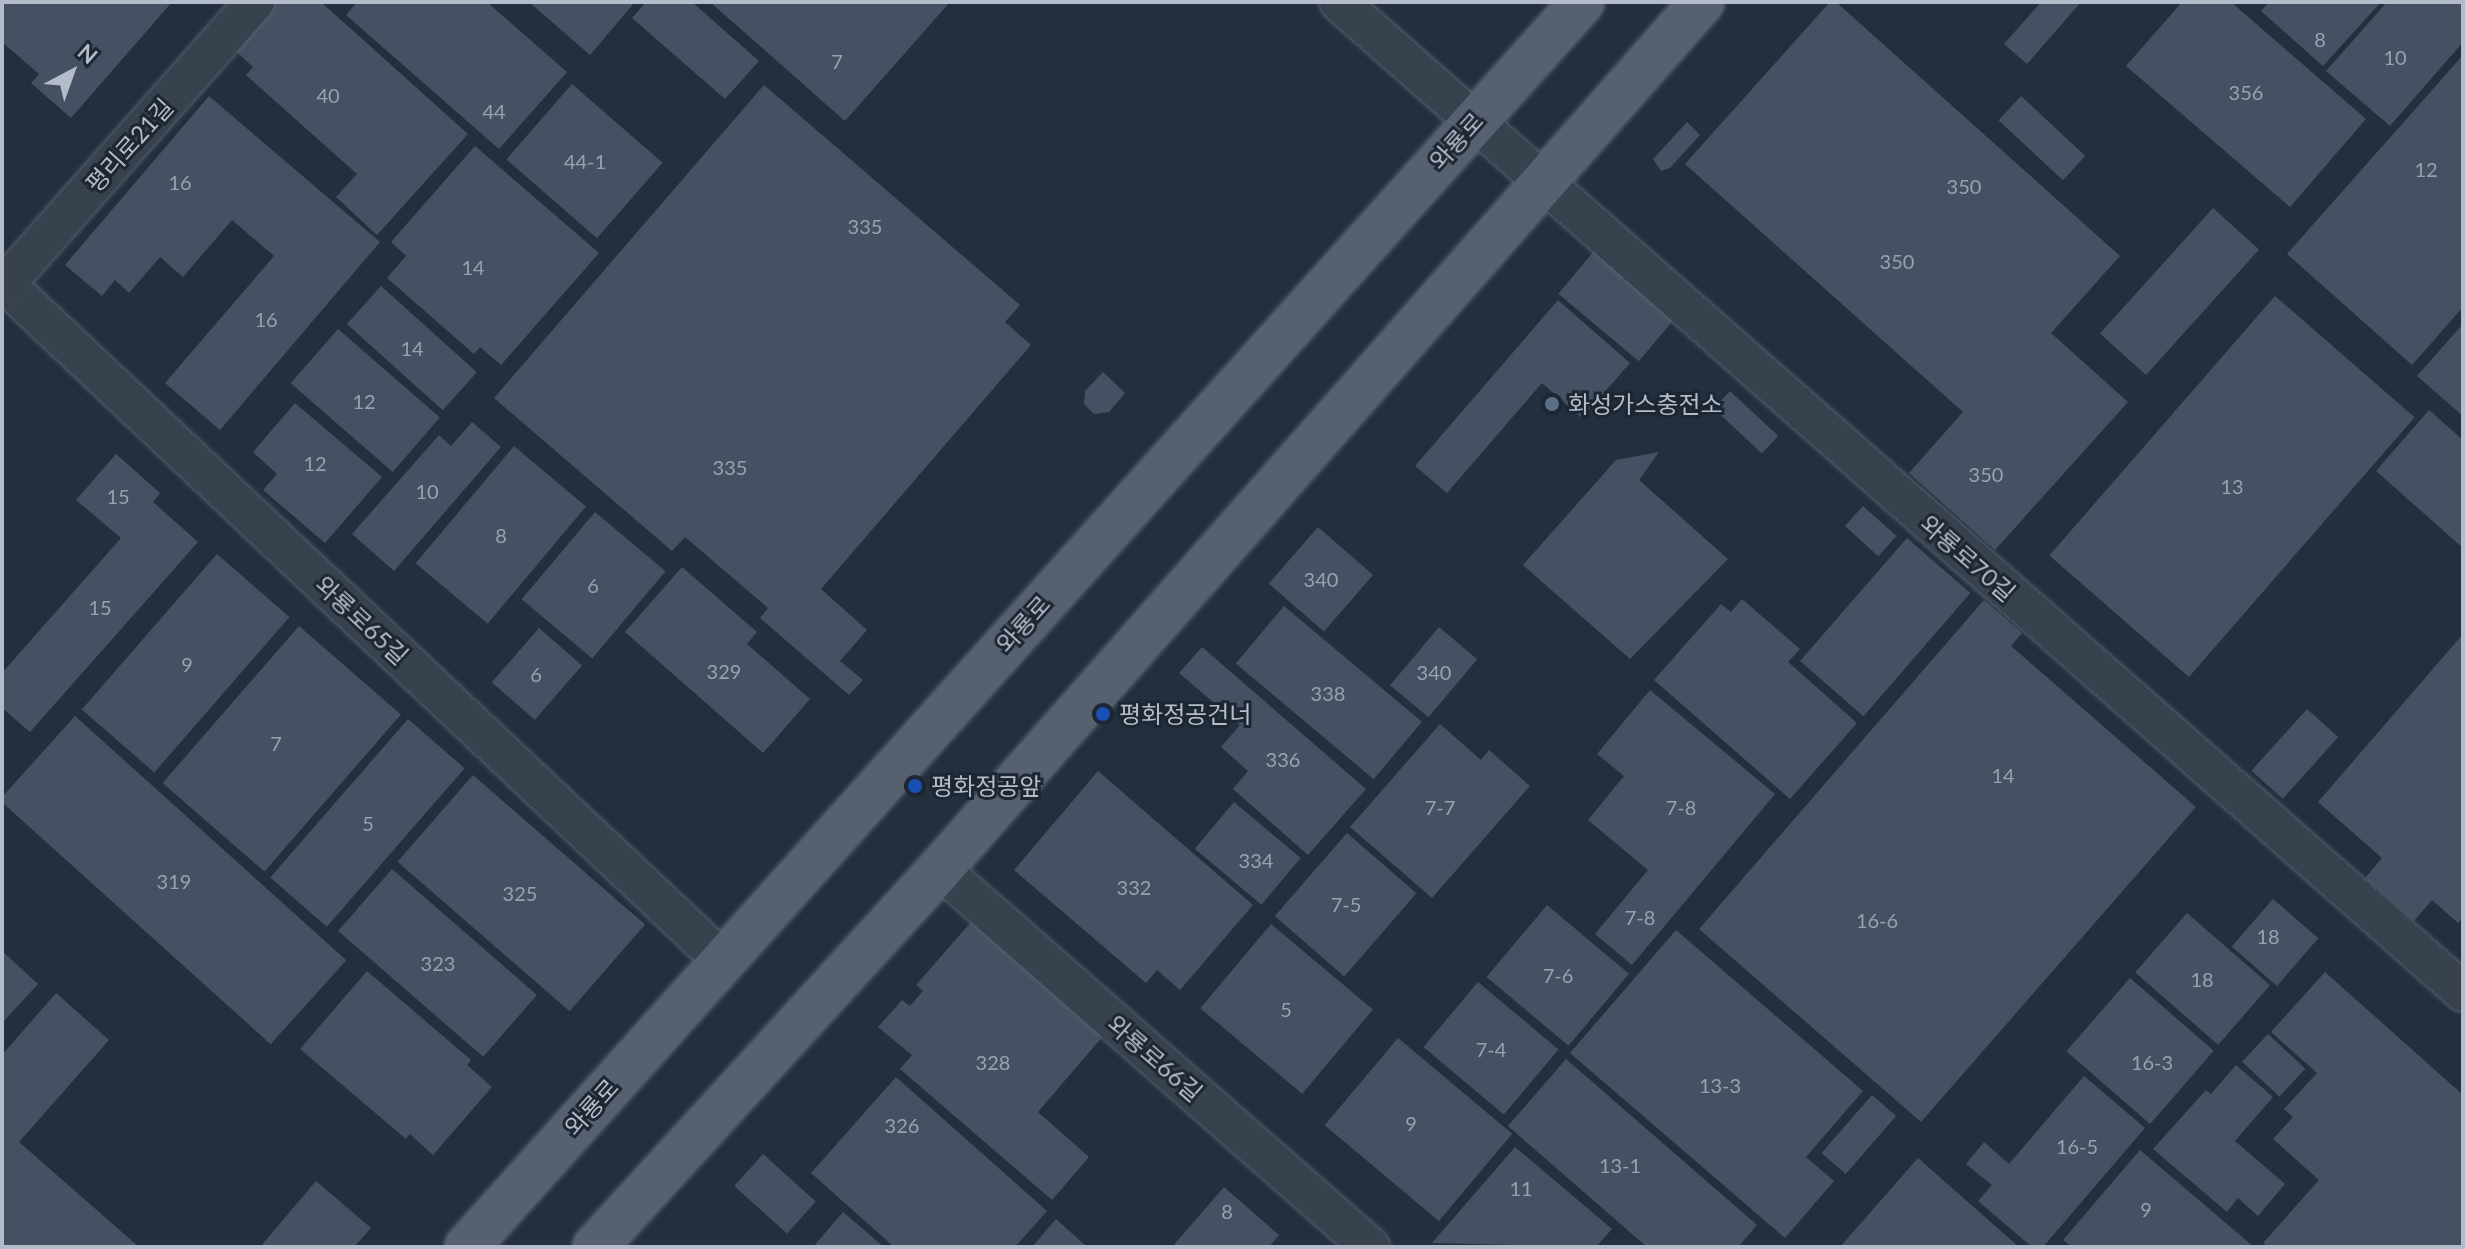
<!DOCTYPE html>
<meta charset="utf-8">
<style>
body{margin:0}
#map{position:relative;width:2465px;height:1249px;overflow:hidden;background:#242f3e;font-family:Lato,"Noto Sans KR",sans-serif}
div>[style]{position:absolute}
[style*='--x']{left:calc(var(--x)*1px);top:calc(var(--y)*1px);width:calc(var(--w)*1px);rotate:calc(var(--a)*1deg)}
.building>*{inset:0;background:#455162;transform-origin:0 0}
.roads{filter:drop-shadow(0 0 2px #565f6c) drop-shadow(0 0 2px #565f6c)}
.minor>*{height:38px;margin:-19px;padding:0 19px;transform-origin:19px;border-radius:19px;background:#38414e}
.major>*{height:44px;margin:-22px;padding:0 22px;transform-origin:22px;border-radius:22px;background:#56606e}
.dots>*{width:22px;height:22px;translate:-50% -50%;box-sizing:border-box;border:4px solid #1d2633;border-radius:50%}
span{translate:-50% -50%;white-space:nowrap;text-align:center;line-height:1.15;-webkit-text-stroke:6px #1d2633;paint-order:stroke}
.number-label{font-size:20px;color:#98a1af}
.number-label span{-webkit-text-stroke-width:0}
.street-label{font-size:24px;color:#b4bcc9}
.poi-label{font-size:24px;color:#b4bcc9}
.left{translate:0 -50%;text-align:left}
.frame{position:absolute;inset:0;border:4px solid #b4bcc9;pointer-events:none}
.north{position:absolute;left:32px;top:32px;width:80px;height:80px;-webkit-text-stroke:6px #1d2633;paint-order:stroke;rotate:41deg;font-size:22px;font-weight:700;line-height:32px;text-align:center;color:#b4bcc9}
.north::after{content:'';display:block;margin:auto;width:28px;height:36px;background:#b4bcc9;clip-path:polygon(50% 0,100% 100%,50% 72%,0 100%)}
</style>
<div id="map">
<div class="building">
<div style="clip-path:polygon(2px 2px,172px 2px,71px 118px,31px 83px,39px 74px,2px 42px)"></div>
<div style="clip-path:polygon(270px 2px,321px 2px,468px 134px,377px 235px,336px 197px,357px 174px,246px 75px,253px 67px,230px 46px)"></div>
<div style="clip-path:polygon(357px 2px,487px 2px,567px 72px,499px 149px,346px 15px)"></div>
<div style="clip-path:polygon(529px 2px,635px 2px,590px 55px)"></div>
<div style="clip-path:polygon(646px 2px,692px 2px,759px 61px,725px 99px,632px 18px)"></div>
<div style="clip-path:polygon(710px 2px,950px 2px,845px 121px)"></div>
<div style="clip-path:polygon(1830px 2px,1836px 2px,2120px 256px,2051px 333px,2128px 402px,1995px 550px,1909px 473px,1963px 412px,1685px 164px)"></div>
<div style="clip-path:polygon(2041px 2px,2081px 2px,2027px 64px,2004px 44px)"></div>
<div style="clip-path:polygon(2182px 2px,2231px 2px,2366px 119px,2290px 207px,2126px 66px)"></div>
<div style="clip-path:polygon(2269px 2px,2381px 2px,2323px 66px,2261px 11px)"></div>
<div style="clip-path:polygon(2387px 2px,2463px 2px,2463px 42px,2390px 126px,2326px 71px)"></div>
<div style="clip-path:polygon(2463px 55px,2463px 307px,2412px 365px,2287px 254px)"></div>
<div style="left:572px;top:84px;width:120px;height:100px;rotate:41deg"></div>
<div style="clip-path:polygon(764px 85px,1020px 305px,1005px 322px,1031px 345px,821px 589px,867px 630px,840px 661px,863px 680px,849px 695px,760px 618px,768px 608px,685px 537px,672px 551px,494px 398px)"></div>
<div style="clip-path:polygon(209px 96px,380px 242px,220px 430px,165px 383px,274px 256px,232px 220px,183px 277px,160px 257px,129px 293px,115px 280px,102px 296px,65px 265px)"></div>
<div style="left:2021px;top:96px;width:88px;height:33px;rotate:43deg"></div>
<div style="clip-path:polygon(1687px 122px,1700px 135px,1670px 168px,1661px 171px,1653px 159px)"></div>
<div style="clip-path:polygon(475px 146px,599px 253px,501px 365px,480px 347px,474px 354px,387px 278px,406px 256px,391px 242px)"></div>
<div style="left:2213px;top:208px;width:62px;height:169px;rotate:42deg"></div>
<div style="left:1595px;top:250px;width:105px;height:57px;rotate:40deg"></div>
<div style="left:381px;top:286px;width:129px;height:51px;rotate:42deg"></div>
<div style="left:2275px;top:296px;width:185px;height:344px;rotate:41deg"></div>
<div style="clip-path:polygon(1558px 300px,1630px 363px,1582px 418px,1542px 383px,1447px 493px,1415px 466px)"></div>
<div style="clip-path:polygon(2463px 324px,2463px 416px,2417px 376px)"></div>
<div style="left:338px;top:329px;width:135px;height:72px;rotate:41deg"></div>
<div style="clip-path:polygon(1103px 372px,1125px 393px,1109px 412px,1094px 414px,1084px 404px,1085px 391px)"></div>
<div style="left:1730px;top:391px;width:66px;height:24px;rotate:43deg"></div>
<div style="clip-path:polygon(295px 403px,382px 477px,325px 543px,263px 490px,277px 474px,253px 452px)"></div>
<div style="clip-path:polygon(2429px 410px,2463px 440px,2463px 548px,2376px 471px)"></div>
<div style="clip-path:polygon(472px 422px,501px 447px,394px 571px,352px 534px,439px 435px,451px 446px)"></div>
<div style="left:514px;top:446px;width:94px;height:153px;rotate:40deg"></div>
<div style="clip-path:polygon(1659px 452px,1639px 480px,1728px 559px,1630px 659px,1523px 565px,1616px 460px)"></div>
<div style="clip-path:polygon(116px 454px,160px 493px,153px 502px,198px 542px,30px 732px,2px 708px,2px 673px,121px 538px,76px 500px)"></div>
<div style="left:1863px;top:506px;width:45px;height:27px;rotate:42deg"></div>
<div style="left:595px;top:512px;width:92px;height:114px;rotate:40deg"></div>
<div style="left:1318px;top:527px;width:73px;height:75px;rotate:41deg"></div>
<div style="left:1907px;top:538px;width:84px;height:163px;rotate:41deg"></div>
<div style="left:217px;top:554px;width:96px;height:206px;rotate:41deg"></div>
<div style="clip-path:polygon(682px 567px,757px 632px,747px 644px,810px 699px,763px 753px,625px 632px)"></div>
<div style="clip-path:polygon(1742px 599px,1800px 649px,1788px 662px,1857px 723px,1790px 799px,1654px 680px,1721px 604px,1731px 612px)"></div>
<div style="clip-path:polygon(1984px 600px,2022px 633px,2011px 646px,2196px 807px,1921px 1122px,1699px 929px)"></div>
<div style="left:1284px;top:606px;width:180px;height:75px;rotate:40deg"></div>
<div style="left:299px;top:626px;width:135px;height:208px;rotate:41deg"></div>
<div style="left:1439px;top:627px;width:50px;height:76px;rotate:40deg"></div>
<div style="left:539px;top:628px;width:57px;height:72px;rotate:41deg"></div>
<div style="clip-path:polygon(2463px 634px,2463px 917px,2458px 923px,2432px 900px,2414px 921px,2365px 878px,2382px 858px,2318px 802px)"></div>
<div style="clip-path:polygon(1202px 647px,1366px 789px,1308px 855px,1233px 789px,1248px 771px,1221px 747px,1240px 725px,1179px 673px)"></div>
<div style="clip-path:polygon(1650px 690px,1775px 794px,1632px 965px,1595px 934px,1648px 870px,1588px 820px,1624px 776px,1597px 754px)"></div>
<div style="left:2307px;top:709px;width:42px;height:83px;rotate:42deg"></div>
<div style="left:75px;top:716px;width:365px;height:113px;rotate:42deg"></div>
<div style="left:408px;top:719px;width:75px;height:210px;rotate:41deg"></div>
<div style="clip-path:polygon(1440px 724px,1481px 760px,1489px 750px,1530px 786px,1432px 898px,1350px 827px)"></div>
<div style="clip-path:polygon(1098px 771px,1253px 905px,1180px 990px,1157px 970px,1146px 983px,1014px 870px)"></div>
<div style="left:473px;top:775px;width:228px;height:115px;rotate:41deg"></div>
<div style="left:1234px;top:802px;width:87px;height:61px;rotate:40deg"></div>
<div style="left:1347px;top:833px;width:92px;height:110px;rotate:41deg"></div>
<div style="left:392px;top:869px;width:192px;height:82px;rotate:41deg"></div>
<div style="left:2273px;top:899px;width:60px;height:63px;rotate:41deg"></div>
<div style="left:1547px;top:905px;width:107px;height:94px;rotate:40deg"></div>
<div style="left:2187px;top:913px;width:110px;height:79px;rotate:41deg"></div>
<div style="clip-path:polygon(971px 922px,1103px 1036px,1038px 1112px,1089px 1157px,1052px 1200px,900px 1069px,912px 1055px,878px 1027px,902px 1000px,910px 1006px,923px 991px,916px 985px)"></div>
<div style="left:1271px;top:924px;width:133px;height:110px;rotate:40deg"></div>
<div style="clip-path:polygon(1676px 930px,1863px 1091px,1806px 1157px,1834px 1181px,1785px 1238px,1570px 1053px)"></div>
<div style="clip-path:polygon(2px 951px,38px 984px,2px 1023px)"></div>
<div style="clip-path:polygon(367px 971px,471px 1060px,467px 1065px,492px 1087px,433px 1155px,410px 1134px,406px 1139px,300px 1049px)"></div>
<div style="clip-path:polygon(2325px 972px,2463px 1095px,2463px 1247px,2268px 1247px,2263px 1243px,2319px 1180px,2273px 1139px,2293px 1117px,2284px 1109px,2317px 1073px,2271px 1032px)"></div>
<div style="left:2130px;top:978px;width:111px;height:97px;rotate:41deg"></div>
<div style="left:1478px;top:982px;width:105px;height:85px;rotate:40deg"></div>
<div style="clip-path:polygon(56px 993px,109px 1040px,19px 1142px,139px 1247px,2px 1247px,2px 1055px)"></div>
<div style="left:2268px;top:1034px;width:51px;height:38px;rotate:43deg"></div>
<div style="left:1398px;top:1038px;width:149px;height:114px;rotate:40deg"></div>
<div style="clip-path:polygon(1566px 1059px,1757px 1225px,1738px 1247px,1647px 1247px,1508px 1126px)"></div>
<div style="clip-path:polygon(2236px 1065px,2273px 1097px,2235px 1141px,2285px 1184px,2258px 1216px,2238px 1198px,2227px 1212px,2153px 1149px,2206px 1090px,2211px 1094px)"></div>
<div style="clip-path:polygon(2084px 1076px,2145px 1128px,2043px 1247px,2032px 1247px,1978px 1201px,1992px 1185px,1966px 1164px,1984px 1142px,2009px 1164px)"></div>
<div style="clip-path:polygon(896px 1077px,1047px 1211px,1015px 1247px,894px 1247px,811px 1173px)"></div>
<div style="left:1872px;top:1095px;width:32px;height:77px;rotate:41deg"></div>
<div style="clip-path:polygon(1515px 1147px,1612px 1229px,1596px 1247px,1432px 1243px)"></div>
<div style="clip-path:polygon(2140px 1150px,2254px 1247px,2072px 1247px,2063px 1240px)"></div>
<div style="left:763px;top:1154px;width:71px;height:43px;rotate:42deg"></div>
<div style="clip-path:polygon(1918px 1158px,2019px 1247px,1840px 1247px)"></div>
<div style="clip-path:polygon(316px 1181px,371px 1228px,354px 1247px,260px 1247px)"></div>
<div style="clip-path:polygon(1224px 1187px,1279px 1235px,1269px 1247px,1172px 1247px)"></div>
<div style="clip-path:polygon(843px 1212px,884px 1247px,813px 1247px)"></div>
<div style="clip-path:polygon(1056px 1219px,1087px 1247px,1032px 1247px)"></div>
</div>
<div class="roads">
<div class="minor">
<div style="--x:1339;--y:2;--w:1498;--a:41.37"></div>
<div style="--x:2;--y:281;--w:990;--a:43.32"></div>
<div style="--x:2;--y:288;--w:382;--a:-48.5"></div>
<div style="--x:940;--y:869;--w:573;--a:41.32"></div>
</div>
<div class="major">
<div style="--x:467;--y:1247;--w:1671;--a:-48.15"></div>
<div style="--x:595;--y:1247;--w:512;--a:-47.61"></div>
<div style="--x:940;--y:869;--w:1154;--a:-48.69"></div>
</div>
</div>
<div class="dots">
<div style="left:1552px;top:404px;background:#5c6f8a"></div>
<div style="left:1103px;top:714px;background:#1a4fb4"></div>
<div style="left:915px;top:786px;background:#1a4fb4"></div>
</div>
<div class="number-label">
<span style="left:2320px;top:39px">8</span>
<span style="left:2395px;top:57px">10</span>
<span style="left:837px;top:61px">7</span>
<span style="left:2246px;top:92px">356</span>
<span style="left:328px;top:95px">40</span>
<span style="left:494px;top:111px">44</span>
<span style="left:585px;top:161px">44-1</span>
<span style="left:2426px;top:169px">12</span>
<span style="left:180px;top:182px">16</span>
<span style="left:1964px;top:186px">350</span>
<span style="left:865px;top:226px">335</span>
<span style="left:1897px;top:261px">350</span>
<span style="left:473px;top:267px">14</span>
<span style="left:266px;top:319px">16</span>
<span style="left:412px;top:348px">14</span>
<span style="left:364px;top:401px">12</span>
<span style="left:315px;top:463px">12</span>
<span style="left:730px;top:467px">335</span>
<span style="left:1986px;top:474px">350</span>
<span style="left:2232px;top:486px">13</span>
<span style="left:427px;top:491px">10</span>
<span style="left:118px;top:496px">15</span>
<span style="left:501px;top:535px">8</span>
<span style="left:1321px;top:579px">340</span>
<span style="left:593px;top:585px">6</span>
<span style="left:100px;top:607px">15</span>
<span style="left:187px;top:664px">9</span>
<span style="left:724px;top:671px">329</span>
<span style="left:1434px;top:672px">340</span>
<span style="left:536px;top:674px">6</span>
<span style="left:1328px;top:693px">338</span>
<span style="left:276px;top:743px">7</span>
<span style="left:1283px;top:759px">336</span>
<span style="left:2003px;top:775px">14</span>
<span style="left:1440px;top:807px">7-7</span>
<span style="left:1681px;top:807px">7-8</span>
<span style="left:368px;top:823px">5</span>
<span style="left:1256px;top:860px">334</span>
<span style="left:174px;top:881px">319</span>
<span style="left:1134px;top:887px">332</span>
<span style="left:520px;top:893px">325</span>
<span style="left:1346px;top:904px">7-5</span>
<span style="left:1640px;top:917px">7-8</span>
<span style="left:1877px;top:920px">16-6</span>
<span style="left:2268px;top:936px">18</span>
<span style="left:438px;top:963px">323</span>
<span style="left:1558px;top:975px">7-6</span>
<span style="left:2202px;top:979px">18</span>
<span style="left:1286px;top:1009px">5</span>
<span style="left:1491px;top:1049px">7-4</span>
<span style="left:993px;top:1062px">328</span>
<span style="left:2152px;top:1062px">16-3</span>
<span style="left:1720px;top:1085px">13-3</span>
<span style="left:1411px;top:1123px">9</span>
<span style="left:902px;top:1125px">326</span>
<span style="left:2077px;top:1146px">16-5</span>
<span style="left:1620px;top:1165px">13-1</span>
<span style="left:1521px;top:1188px">11</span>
<span style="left:2146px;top:1209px">9</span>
<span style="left:1227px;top:1211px">8</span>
</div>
<div class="street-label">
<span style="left:1456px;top:141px;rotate:-48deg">와룡로</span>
<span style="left:129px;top:145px;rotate:-48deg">평리로21길</span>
<span style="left:1968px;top:558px;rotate:41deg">와룡로70길</span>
<span style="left:362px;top:620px;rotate:43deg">와룡로65길</span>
<span style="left:1023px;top:624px;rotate:-48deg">와룡로</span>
<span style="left:1155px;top:1058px;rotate:41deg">와룡로66길</span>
<span style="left:591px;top:1107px;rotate:-48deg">와룡로</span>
</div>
<div class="poi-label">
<span class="left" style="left:1568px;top:404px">화성가스충전소</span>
<span class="left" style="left:1119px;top:714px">평화정공건너</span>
<span class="left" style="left:931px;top:786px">평화정공앞</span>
</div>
<div class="frame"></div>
<div class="north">N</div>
</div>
